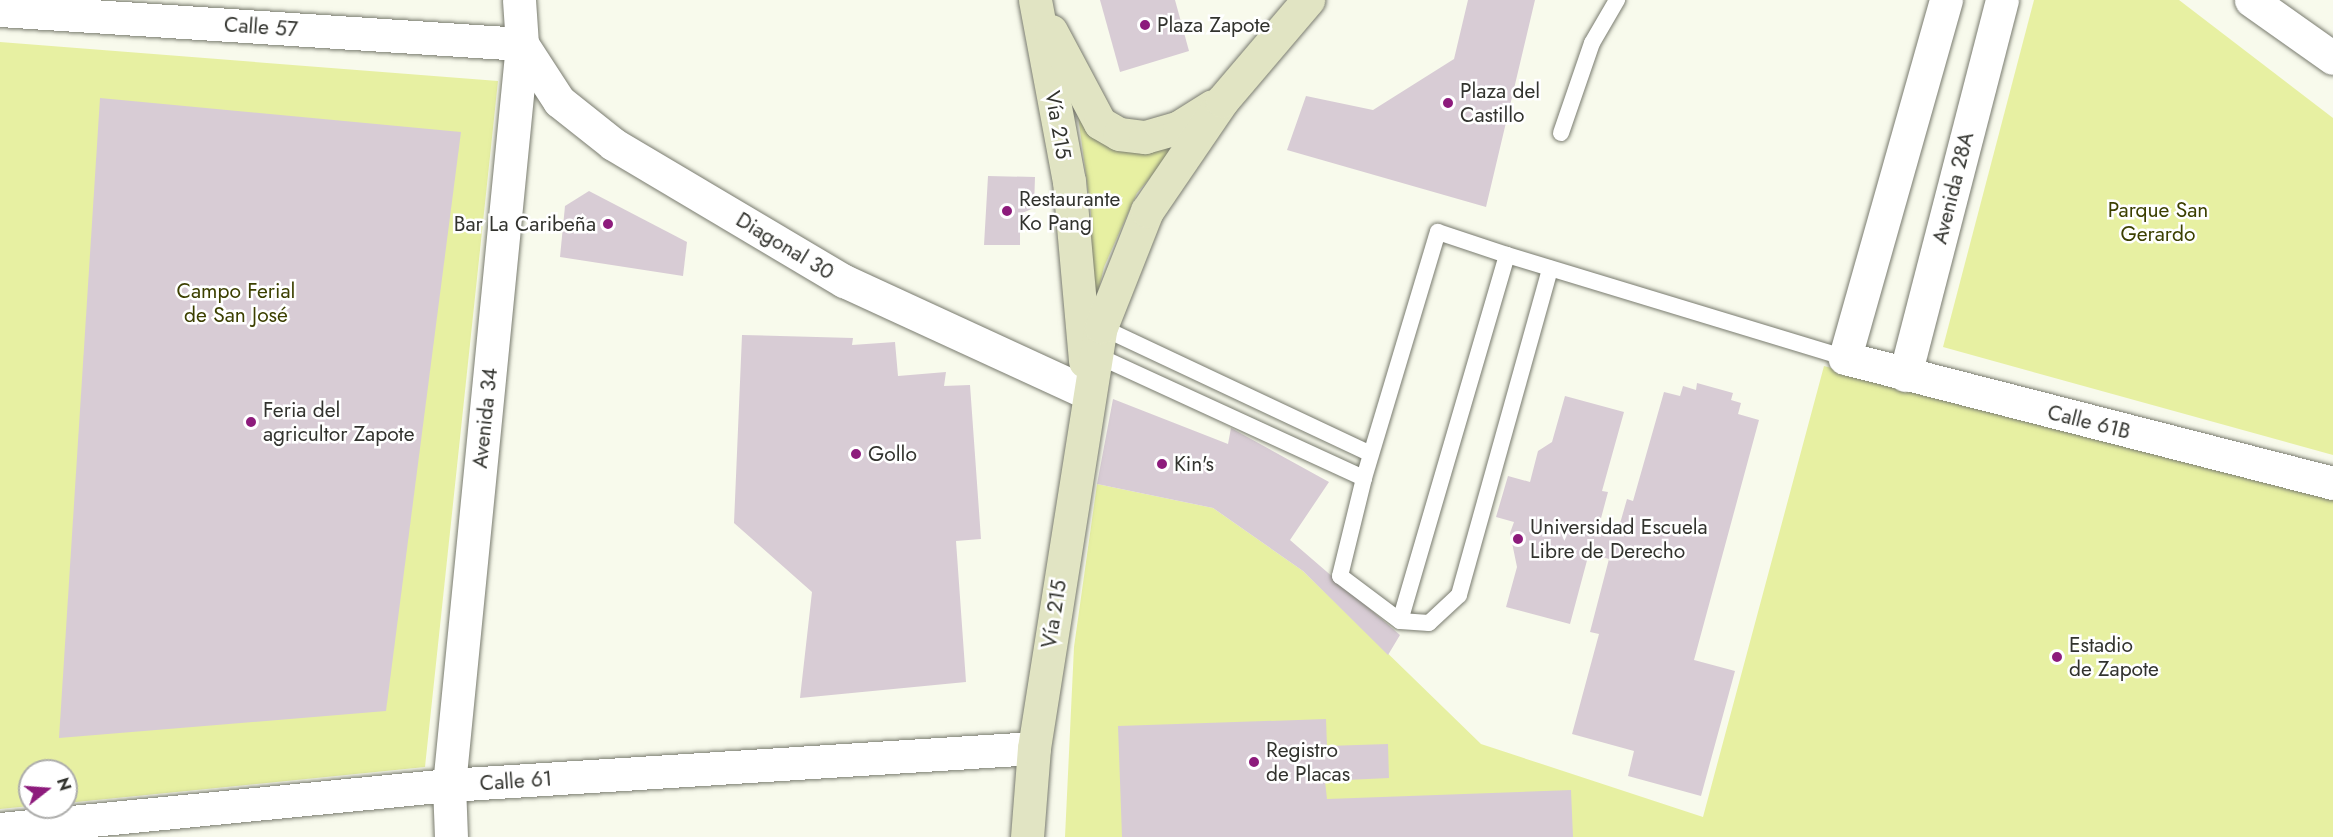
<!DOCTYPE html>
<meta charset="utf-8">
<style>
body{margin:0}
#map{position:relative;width:2333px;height:837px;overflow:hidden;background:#f8faec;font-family:Jost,sans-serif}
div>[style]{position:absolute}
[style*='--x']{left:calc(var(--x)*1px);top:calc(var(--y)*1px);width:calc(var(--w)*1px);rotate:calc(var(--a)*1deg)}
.green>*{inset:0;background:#e7f0a2}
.building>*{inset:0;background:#d8ccd5}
.roads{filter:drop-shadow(0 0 2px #797b6f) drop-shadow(0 0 2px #797b6f)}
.service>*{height:16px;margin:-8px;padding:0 8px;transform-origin:8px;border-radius:8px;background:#fff}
.minor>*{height:33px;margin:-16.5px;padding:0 16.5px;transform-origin:16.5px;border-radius:16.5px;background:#fff}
.tertiary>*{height:33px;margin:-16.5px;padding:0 16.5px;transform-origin:16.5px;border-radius:16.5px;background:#fff}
.secondary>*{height:33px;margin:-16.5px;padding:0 16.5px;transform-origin:16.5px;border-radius:16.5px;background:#e1e4c3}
.dots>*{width:16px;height:16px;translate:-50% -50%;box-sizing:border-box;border:3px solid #fff;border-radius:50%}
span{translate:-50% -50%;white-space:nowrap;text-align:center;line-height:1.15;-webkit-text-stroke:5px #fff;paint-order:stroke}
.poi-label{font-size:21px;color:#32332e}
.left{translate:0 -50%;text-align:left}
.right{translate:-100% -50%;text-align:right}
.street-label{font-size:21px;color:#32332e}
.park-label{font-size:21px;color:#3c4000}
.north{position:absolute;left:18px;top:759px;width:60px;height:60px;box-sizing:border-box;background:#fff;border:2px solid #adadab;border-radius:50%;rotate:73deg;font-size:16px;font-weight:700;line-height:24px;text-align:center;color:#32332e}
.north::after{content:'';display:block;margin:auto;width:21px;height:27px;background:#8d1b7c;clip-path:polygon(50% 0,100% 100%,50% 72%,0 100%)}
</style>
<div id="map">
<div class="green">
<div style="clip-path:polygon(2034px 0,2179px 0,2333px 118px,2333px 455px,1943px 347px)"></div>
<div style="clip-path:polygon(0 42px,498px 81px,425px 767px,66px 803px,66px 771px,30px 771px,30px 806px,0 809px)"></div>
<div style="clip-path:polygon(1076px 100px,1092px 129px,1192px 129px,1137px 193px,1104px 267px,1092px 318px,1091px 213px)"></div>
<div style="clip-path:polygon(1824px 366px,2333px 498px,2333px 837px,1065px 837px,1074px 647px,1097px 484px,1213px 508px,1303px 571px,1481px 744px,1703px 817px)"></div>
</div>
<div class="building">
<div style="clip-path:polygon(1100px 0,1175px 0,1189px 51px,1120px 72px)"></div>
<div style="clip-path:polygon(1468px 0,1535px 0,1486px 207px,1287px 150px,1306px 96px,1373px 110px,1454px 59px)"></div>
<div style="clip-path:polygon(100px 98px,461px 132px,386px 711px,59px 738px)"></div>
<div style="clip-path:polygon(988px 176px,1035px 177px,1034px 208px,1020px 214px,1020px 245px,984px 245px)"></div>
<div style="clip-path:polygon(589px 191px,687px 242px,683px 276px,560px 257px,565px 206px)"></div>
<div style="clip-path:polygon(742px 335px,853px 338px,852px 345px,895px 342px,898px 376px,946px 372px,944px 386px,970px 385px,981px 539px,956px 541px,966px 682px,800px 698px,812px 592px,734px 523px)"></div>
<div style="clip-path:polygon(1697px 383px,1733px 393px,1731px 400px,1741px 403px,1738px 414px,1759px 420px,1694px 660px,1735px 671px,1701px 796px,1628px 776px,1634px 751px,1572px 734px,1599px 634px,1590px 632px,1609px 559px,1589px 553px,1570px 624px,1506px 607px,1517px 567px,1510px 533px,1514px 522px,1496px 517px,1508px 476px,1530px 482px,1538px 451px,1552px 442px,1565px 396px,1624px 412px,1602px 491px,1608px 492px,1600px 522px,1619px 527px,1627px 499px,1633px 501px,1664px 392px,1680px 396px,1683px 386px,1696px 390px)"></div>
<div style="clip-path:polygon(1113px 399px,1228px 444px,1231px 428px,1329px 482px,1290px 540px,1400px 635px,1388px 655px,1303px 571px,1213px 508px,1097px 484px)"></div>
<div style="clip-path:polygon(1326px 719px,1327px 746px,1388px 744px,1389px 778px,1325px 781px,1327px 799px,1571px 790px,1573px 837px,1122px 837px,1118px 726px)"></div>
</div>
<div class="roads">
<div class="service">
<div style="--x:1561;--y:133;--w:95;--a:-71"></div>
<div style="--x:1592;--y:43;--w:50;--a:-59.8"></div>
<div style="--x:1438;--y:232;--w:73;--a:18.4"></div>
<div style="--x:1507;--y:255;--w:381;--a:106.3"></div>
<div style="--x:1400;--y:621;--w:75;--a:-143.1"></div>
<div style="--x:1340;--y:576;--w:101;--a:-76.2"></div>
<div style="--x:1364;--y:478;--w:257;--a:-73.3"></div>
<div style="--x:1507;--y:255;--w:353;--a:16.9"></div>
<div style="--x:1101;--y:327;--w:298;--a:25.2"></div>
<div style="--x:1096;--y:355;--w:295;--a:24.7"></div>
<div style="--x:1400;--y:621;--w:29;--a:4"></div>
<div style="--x:1429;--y:623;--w:41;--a:-43"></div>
<div style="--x:1459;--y:595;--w:339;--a:-74.4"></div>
</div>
<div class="minor">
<div style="--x:1946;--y:0;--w:372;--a:105.8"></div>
<div style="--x:1845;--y:358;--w:504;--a:14.37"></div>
<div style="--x:0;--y:10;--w:523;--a:3.73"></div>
<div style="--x:522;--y:44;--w:68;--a:57"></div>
<div style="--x:559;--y:101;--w:69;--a:38.5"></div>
<div style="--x:613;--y:144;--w:269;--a:30.7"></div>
<div style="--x:844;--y:281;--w:268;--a:24.7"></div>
<div style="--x:1905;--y:375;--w:387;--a:-75.5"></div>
<div style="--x:0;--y:829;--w:451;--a:-5.6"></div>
<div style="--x:449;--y:785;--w:586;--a:-3.62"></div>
<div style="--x:451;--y:837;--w:52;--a:-92.2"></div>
<div style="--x:449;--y:785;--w:745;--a:-84.37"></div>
<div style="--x:522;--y:44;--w:44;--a:-93.9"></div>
</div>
<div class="tertiary">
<div style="--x:2251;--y:0;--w:100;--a:35.3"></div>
</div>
<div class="secondary">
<div style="--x:1035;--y:0;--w:184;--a:79.4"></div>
<div style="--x:1069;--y:181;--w:181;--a:84.9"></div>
<div style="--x:1051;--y:31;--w:104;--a:62"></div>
<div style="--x:1100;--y:123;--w:22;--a:30"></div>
<div style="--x:1119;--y:134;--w:26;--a:7"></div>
<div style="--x:1145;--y:137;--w:35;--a:-16"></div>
<div style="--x:1179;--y:127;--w:39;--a:-32"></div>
<div style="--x:1027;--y:837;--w:89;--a:-85.5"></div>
<div style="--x:1034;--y:748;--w:426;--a:-81"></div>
<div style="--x:1101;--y:327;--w:125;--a:-68.4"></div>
<div style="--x:1147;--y:211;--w:133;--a:-55.7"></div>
<div style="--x:1222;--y:101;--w:133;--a:-49.6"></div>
</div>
</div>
<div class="dots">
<div style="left:1145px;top:25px;background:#8d1b7c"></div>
<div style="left:1448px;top:103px;background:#8d1b7c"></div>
<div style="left:1007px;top:211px;background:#8d1b7c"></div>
<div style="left:608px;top:224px;background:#8d1b7c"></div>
<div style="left:251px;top:422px;background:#8d1b7c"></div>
<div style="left:856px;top:454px;background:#8d1b7c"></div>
<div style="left:1162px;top:464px;background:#8d1b7c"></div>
<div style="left:1518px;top:539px;background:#8d1b7c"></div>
<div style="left:2057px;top:657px;background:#8d1b7c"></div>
<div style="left:1254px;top:762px;background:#8d1b7c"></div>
</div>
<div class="poi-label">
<span class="left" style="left:1157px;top:25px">Plaza Zapote</span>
<span class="left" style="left:1460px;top:103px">Plaza del<br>Castillo</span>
<span class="left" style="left:1019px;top:211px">Restaurante<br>Ko Pang</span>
<span class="right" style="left:596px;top:224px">Bar La Caribeña</span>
<span class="left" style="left:263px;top:422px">Feria del<br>agricultor Zapote</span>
<span class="left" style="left:868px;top:454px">Gollo</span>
<span class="left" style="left:1174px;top:464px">Kin's</span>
<span class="left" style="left:1530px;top:539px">Universidad Escuela<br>Libre de Derecho</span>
<span class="left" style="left:2069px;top:657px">Estadio<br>de Zapote</span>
<span class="left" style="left:1266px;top:762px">Registro<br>de Placas</span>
</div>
<div class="street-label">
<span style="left:261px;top:27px;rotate:4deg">Calle 57</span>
<span style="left:1058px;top:125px;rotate:80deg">Vía 215</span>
<span style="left:1953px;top:188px;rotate:-76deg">Avenida 28A</span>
<span style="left:785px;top:246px;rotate:31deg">Diagonal 30</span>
<span style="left:485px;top:418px;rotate:-84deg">Avenida 34</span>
<span style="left:2089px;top:422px;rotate:14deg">Calle 61B</span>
<span style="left:1054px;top:614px;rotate:-81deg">Vía 215</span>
<span style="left:516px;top:781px;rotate:-4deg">Calle 61</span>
</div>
<div class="park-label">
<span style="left:2158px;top:222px">Parque San<br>Gerardo</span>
<span style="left:236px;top:303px">Campo Ferial<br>de San José</span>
</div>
<div class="north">N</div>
</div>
